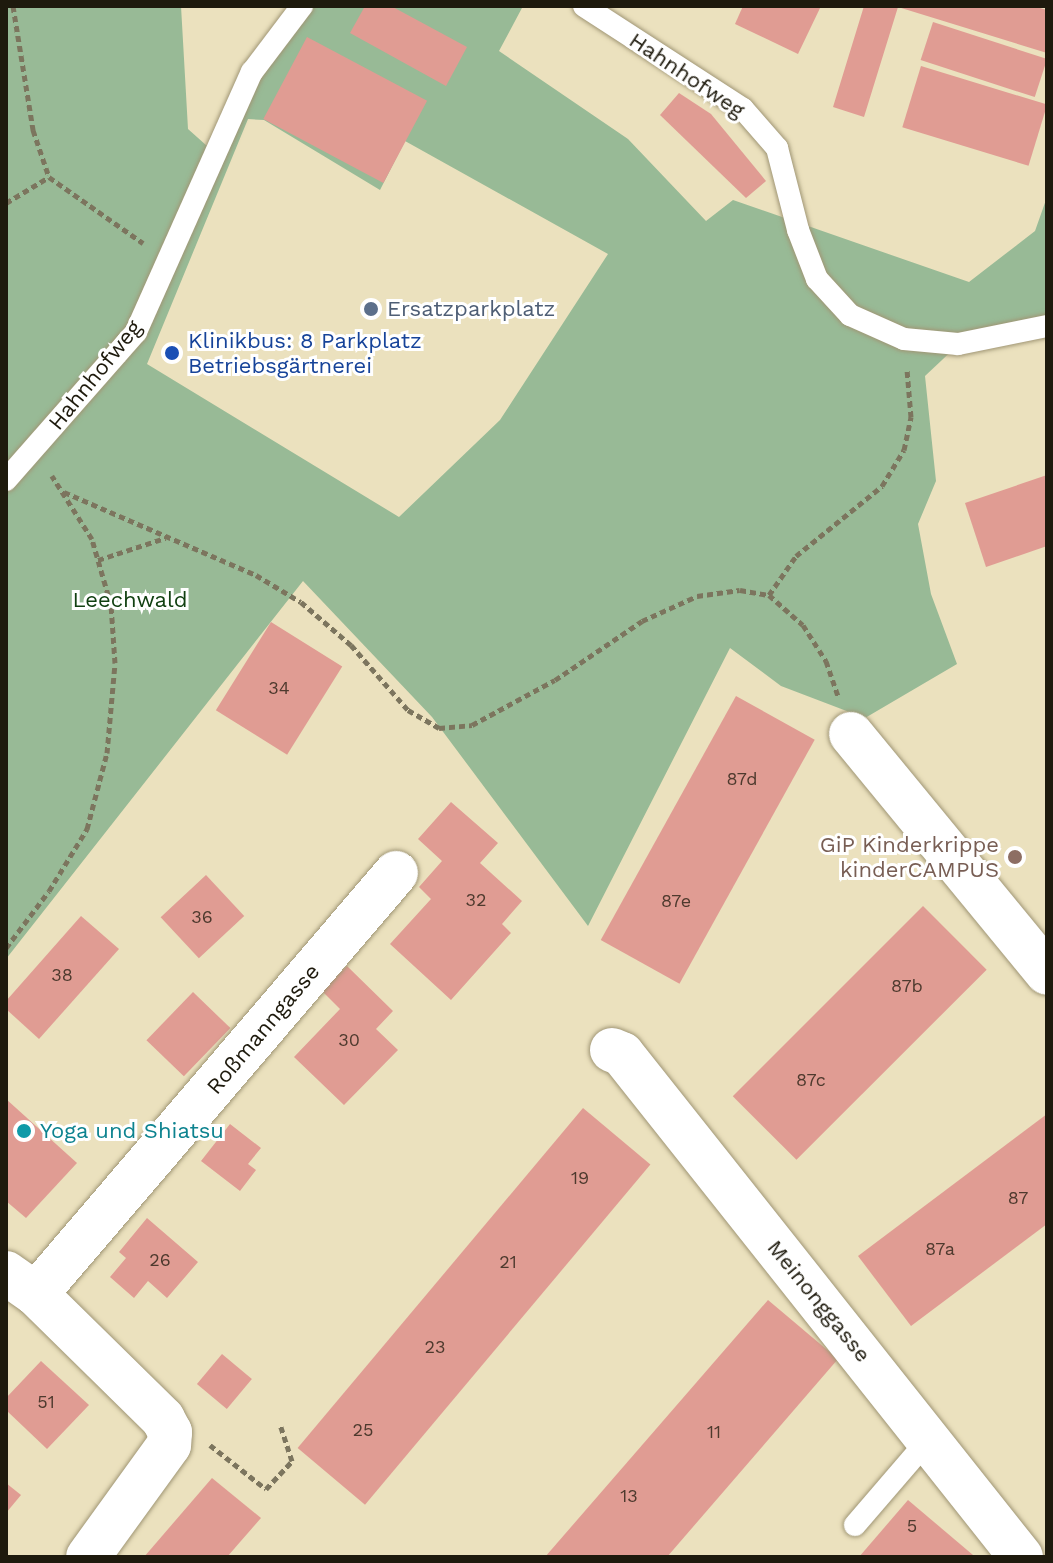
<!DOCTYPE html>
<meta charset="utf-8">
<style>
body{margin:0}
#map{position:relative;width:1053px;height:1563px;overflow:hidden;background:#ebe1be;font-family:"Work Sans",sans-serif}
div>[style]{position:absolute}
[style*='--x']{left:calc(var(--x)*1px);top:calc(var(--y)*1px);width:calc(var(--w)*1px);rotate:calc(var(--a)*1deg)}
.green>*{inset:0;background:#98ba96}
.building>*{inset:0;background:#e09c93;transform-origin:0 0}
.path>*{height:5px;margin-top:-2.5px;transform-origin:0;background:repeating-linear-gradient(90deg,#7c755e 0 6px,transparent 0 10px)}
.roads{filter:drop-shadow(0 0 2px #a09675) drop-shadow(0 0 2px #a09675)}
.service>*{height:22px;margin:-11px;padding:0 11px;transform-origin:11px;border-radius:11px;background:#fff}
.minor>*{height:44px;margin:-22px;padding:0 22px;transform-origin:22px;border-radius:22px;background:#fff}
.dots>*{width:22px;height:22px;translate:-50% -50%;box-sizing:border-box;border:4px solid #fff;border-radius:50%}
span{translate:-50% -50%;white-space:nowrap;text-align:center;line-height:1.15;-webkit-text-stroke:6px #fff;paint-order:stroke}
.number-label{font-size:18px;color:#4e3a2e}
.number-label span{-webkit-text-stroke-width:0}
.street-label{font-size:22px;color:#1e1a0d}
.service-label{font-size:22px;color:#4e5e75}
.left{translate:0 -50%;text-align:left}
.transit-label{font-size:22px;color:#164399}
.park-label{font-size:22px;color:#114011}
.education-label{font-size:22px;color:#785e54}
.right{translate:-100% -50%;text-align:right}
.culture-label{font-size:22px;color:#0d838f}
.frame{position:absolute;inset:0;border:8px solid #1e1a0d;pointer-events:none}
</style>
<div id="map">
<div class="green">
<div style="clip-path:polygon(evenodd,6px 6px,181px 6px,188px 129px,216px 154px,302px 6px,523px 6px,499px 51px,628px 139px,706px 221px,733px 200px,969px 282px,1035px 231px,1047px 197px,1047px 326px,959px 344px,925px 376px,936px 481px,918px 524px,931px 594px,957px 664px,865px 718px,781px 686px,730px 648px,588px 926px,432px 717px,303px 581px,6px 959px,6px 6px,248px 119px,264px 120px,380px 190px,405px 141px,608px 254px,500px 420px,399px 517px,147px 364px,248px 119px)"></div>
</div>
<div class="building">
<div style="clip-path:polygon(365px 6px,391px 6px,467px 47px,446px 86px,350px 33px)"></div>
<div style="clip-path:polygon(743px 6px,821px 6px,798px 54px,735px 24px)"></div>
<div style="clip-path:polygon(864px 6px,1033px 6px,1047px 10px,1047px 53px,898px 7px,864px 117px,833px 107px)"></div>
<div style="left:933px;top:22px;width:120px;height:40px;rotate:18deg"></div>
<div style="left:307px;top:37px;width:136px;height:93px;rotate:28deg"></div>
<div style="left:921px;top:66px;width:132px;height:64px;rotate:17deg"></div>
<div style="clip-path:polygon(679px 93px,711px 114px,766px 181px,746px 198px,660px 115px)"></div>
<div style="clip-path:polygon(1047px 475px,1047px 546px,986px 567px,965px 503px)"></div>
<div style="left:271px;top:622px;width:84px;height:104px;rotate:32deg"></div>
<div style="left:736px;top:696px;width:90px;height:279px;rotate:29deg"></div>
<div style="clip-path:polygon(451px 802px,498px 843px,480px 863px,522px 901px,502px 924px,511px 933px,451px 1000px,390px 944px,431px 899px,419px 887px,442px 861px,418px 839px)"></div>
<div style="left:206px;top:875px;width:56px;height:62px;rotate:47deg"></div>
<div style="left:923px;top:906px;width:90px;height:269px;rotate:45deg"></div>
<div style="clip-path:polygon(81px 916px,119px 949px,39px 1039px,6px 1009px,6px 1001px)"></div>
<div style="clip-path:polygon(347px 966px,393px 1011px,376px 1029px,398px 1050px,344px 1105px,294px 1057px,340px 1009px,322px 991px)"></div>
<div style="left:193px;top:992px;width:52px;height:67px;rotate:44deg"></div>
<div style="clip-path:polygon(6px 1099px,77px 1163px,26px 1218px,6px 1201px)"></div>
<div style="left:583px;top:1108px;width:88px;height:444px;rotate:40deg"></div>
<div style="clip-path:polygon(1047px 1114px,1047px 1224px,911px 1326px,858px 1256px)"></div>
<div style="clip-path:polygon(230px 1124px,261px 1148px,248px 1164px,256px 1170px,240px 1191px,201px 1161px)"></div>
<div style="clip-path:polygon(147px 1218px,198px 1262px,167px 1298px,148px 1281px,134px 1298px,110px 1277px,126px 1258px,119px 1252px)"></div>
<div style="clip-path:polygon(768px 1300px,838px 1359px,667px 1557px,545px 1557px)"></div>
<div style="left:222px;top:1354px;width:39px;height:39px;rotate:40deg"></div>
<div style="clip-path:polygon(41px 1361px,89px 1405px,47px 1449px,6px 1410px,6px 1398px)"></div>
<div style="clip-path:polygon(212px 1478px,261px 1518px,227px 1557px,144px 1557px)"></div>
<div style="clip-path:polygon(6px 1483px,21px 1495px,6px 1513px)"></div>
<div style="clip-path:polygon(908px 1500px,973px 1555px,971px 1557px,859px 1557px)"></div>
</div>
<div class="path">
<div style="--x:13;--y:6;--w:126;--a:80.8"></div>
<div style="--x:33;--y:130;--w:50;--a:71.2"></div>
<div style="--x:49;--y:177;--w:115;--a:35.1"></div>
<div style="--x:6;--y:203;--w:50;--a:-31.2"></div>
<div style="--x:64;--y:492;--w:209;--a:23.4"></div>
<div style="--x:256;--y:575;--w:52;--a:31"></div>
<div style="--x:301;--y:602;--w:66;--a:40.7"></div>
<div style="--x:351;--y:645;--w:86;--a:48.8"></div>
<div style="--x:408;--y:710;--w:36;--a:30"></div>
<div style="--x:439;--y:728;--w:33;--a:-5"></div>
<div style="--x:472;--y:725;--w:94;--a:-28.5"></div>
<div style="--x:555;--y:680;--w:105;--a:-34.1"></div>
<div style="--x:642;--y:621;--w:60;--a:-24.4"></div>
<div style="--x:697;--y:596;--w:43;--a:-7.9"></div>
<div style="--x:740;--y:590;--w:29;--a:10"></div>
<div style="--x:769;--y:595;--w:45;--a:41.4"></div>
<div style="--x:803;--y:625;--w:43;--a:57.4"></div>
<div style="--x:826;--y:661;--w:37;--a:71"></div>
<div style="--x:98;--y:560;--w:71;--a:-18.2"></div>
<div style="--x:769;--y:595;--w:47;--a:-55.3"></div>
<div style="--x:796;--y:556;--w:111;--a:-39.1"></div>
<div style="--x:882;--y:486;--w:42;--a:-58.6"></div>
<div style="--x:904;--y:450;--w:34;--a:-78"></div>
<div style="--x:911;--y:417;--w:48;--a:-94.8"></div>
<div style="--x:6;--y:948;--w:71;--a:-53"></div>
<div style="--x:49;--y:891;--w:73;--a:-58.5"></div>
<div style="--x:87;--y:829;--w:79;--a:-75.3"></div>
<div style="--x:107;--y:753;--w:90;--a:-84.9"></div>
<div style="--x:115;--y:663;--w:58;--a:-93.9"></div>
<div style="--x:111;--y:605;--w:69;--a:-106.1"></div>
<div style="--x:92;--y:539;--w:75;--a:-122.4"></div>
<div style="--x:210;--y:1445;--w:71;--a:38.2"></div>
<div style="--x:266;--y:1489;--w:38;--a:-47"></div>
<div style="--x:292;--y:1461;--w:38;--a:-108"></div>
</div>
<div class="roads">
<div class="service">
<div style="--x:584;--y:6;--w:189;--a:32.9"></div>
<div style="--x:743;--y:109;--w:52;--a:48.9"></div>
<div style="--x:777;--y:148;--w:85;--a:75.6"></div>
<div style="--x:798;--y:230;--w:53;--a:68.8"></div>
<div style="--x:817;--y:279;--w:49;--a:47.5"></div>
<div style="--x:850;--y:315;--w:59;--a:24"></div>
<div style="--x:904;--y:339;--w:54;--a:5.3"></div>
<div style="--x:958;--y:344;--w:91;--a:-11.4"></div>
<div style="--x:6;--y:480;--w:197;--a:-48.7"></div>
<div style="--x:136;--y:332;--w:285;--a:-66"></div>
<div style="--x:252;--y:72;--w:83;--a:-52.9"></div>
<div style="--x:855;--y:1525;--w:113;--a:-49.3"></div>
</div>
<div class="minor">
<div style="--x:851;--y:734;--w:309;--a:50.6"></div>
<div style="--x:612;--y:1050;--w:11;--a:22"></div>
<div style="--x:622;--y:1054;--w:642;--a:51.58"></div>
<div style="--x:6;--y:1273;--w:37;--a:35"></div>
<div style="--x:36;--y:1294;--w:178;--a:44.5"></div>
<div style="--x:163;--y:1419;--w:15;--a:62"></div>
<div style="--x:170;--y:1432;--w:13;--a:94"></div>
<div style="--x:169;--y:1445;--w:138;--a:125.9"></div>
<div style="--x:36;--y:1294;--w:554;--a:-49.47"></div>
</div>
</div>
<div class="dots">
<div style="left:371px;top:309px;background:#5c6f8a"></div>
<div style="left:172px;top:353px;background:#1a4fb4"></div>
<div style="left:1015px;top:857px;background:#8d6e63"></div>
<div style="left:24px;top:1131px;background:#0f9aa8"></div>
</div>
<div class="number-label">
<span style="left:279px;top:688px">34</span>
<span style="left:742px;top:779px">87d</span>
<span style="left:476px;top:900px">32</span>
<span style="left:676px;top:901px">87e</span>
<span style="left:202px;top:917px">36</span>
<span style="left:62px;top:975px">38</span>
<span style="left:907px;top:986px">87b</span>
<span style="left:349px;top:1040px">30</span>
<span style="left:811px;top:1080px">87c</span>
<span style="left:580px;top:1178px">19</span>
<span style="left:1018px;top:1198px">87</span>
<span style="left:940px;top:1249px">87a</span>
<span style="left:160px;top:1260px">26</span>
<span style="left:508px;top:1262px">21</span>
<span style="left:435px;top:1347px">23</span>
<span style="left:46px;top:1402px">51</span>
<span style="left:363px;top:1430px">25</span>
<span style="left:714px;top:1432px">11</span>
<span style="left:629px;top:1496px">13</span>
<span style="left:912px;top:1526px">5</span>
</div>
<div class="street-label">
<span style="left:687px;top:75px;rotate:34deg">Hahnhofweg</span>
<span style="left:95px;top:375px;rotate:-51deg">Hahnhofweg</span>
<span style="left:263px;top:1029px;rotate:-50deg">Roßmanngasse</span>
<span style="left:819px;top:1301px;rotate:51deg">Meinonggasse</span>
</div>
<div class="service-label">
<span class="left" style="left:387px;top:309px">Ersatzparkplatz</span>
</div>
<div class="transit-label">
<span class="left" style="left:188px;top:353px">Klinikbus: 8 Parkplatz<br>Betriebsgärtnerei</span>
</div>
<div class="park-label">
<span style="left:130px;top:600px">Leechwald</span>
</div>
<div class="education-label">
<span class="right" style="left:999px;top:857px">GiP Kinderkrippe<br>kinderCAMPUS</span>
</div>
<div class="culture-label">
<span class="left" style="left:40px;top:1131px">Yoga und Shiatsu</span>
</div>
<div class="frame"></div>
</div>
